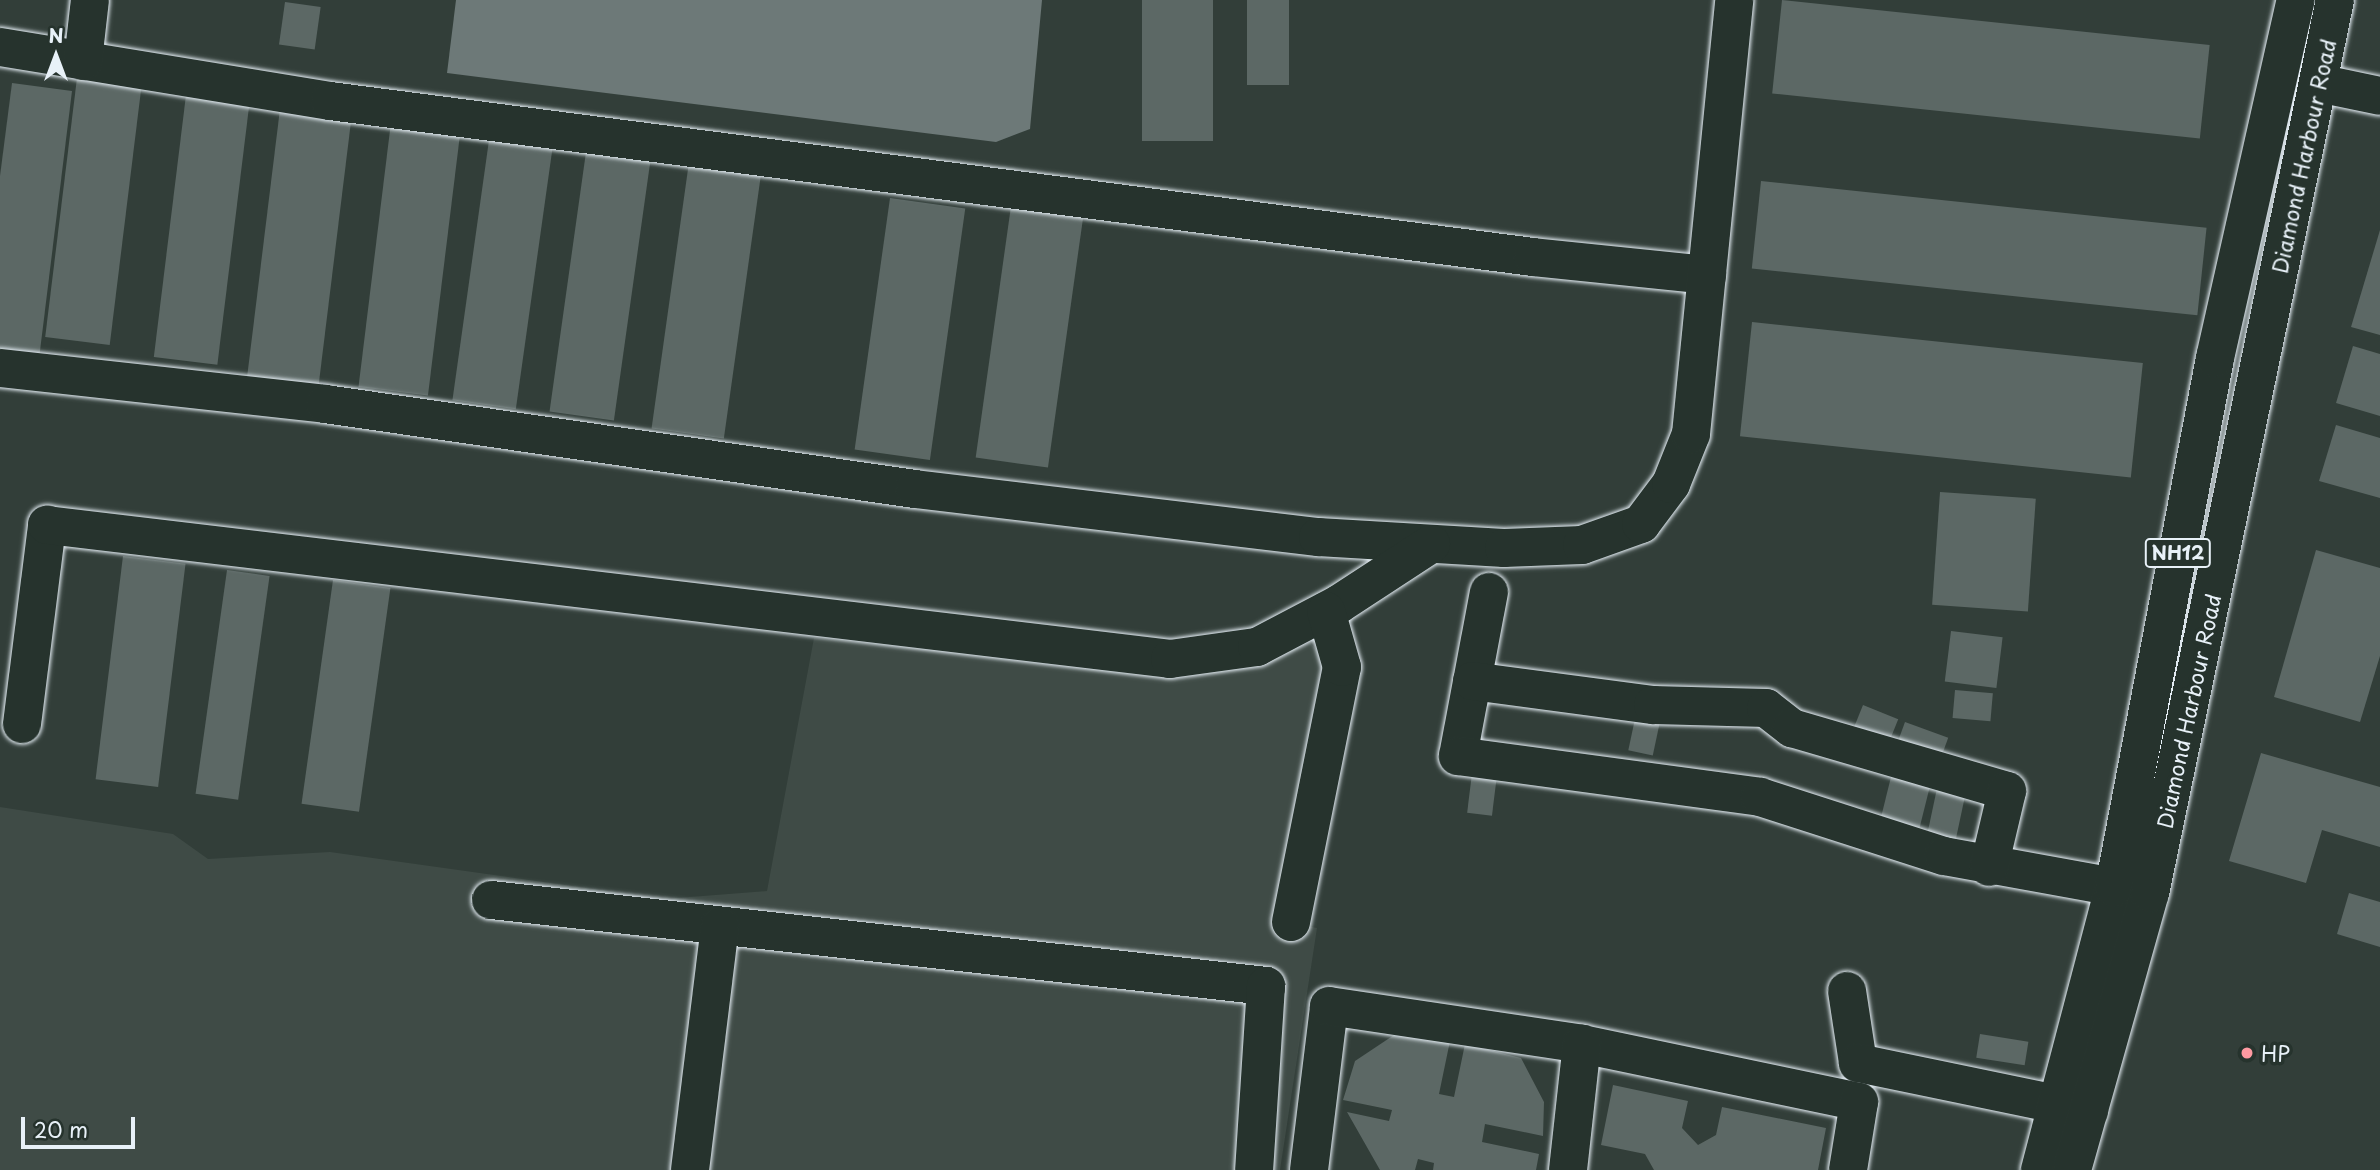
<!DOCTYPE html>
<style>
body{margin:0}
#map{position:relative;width:2380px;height:1170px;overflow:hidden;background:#323e39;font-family:"Playpen Sans",sans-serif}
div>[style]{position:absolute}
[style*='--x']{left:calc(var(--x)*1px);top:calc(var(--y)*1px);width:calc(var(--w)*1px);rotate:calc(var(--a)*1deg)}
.built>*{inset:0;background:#3f4b46}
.water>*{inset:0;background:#6d7978}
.building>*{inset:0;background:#5c6865;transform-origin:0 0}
.roads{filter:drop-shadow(0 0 2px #e8f1f8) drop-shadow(0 0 2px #e8f1f8)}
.minor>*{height:38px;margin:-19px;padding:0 19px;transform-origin:19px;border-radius:19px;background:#26332d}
.highway>*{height:38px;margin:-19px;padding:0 19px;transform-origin:19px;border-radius:19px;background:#26332d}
.dots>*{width:19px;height:19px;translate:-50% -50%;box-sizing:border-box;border:4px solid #26332d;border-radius:50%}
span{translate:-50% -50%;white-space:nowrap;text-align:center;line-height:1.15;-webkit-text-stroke:7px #26332d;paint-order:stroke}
.shield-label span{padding:2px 5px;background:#26332d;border:2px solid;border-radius:5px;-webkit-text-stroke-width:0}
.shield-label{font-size:19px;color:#e8f1f8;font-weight:700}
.street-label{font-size:21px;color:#e8f1f8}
.poi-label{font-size:21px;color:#e8f1f8}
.left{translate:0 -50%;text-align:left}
.north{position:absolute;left:21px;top:21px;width:70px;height:70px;-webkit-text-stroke:5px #26332d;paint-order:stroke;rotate:0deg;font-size:19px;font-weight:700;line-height:28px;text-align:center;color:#e8f1f8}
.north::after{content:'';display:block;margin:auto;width:24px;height:32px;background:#e8f1f8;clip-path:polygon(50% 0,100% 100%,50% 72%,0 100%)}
.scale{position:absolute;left:21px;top:1117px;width:114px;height:32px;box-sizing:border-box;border:4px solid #e8f1f8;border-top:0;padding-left:9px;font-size:21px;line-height:24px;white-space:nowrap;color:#e8f1f8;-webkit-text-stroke:5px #26332d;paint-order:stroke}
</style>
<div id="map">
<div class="built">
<div style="clip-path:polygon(1304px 636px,1326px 661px,1273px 920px,1317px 928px,1280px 1170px,0 1170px,0 807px,173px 834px,208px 859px,330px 852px,664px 899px,767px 891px,814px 638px,1194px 675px)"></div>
</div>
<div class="water">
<div style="clip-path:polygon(456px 0,1042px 0,1030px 129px,996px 142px,447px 73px)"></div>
</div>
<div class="building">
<div style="left:1142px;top:0;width:71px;height:141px"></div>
<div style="left:1247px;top:0;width:42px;height:85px"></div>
<div style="left:1782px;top:0;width:430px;height:94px;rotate:6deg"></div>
<div style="left:285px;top:2px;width:36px;height:43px;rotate:8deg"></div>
<div style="left:77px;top:78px;width:65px;height:261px;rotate:7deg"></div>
<div style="clip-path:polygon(12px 83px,72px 91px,39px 359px,0 354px,0 176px)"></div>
<div style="left:186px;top:95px;width:64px;height:264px;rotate:7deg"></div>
<div style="left:280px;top:109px;width:72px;height:269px;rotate:7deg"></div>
<div style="left:392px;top:114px;width:70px;height:275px;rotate:7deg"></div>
<div style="left:490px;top:133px;width:64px;height:270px;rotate:8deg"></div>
<div style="left:586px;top:152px;width:65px;height:262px;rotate:8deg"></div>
<div style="left:689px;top:162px;width:73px;height:269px;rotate:8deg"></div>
<div style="left:1761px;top:181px;width:448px;height:88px;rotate:6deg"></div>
<div style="left:890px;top:198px;width:76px;height:254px;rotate:8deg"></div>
<div style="left:1012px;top:199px;width:73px;height:261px;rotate:8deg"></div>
<div style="clip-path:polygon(2380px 230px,2380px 335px,2351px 327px)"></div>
<div style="left:1752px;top:322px;width:393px;height:115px;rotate:6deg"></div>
<div style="clip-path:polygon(2353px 346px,2380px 354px,2380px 416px,2336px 403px)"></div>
<div style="clip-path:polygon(2336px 425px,2380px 438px,2380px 498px,2319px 481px)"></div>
<div style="left:1940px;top:492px;width:96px;height:113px;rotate:4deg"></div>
<div style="clip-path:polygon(2316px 550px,2380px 568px,2380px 656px,2360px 722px,2274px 697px)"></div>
<div style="left:123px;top:556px;width:63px;height:225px;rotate:7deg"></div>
<div style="left:227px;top:570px;width:43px;height:226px;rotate:8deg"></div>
<div style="left:333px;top:580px;width:58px;height:226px;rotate:8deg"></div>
<div style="left:1951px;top:631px;width:52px;height:51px;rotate:7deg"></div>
<div style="left:1955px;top:690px;width:38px;height:28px;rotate:5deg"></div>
<div style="left:1863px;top:705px;width:38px;height:32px;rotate:22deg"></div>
<div style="left:1636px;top:714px;width:25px;height:37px;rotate:12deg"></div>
<div style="left:1905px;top:722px;width:46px;height:32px;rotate:20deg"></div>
<div style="clip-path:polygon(2261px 753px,2380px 787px,2380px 847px,2322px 830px,2306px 883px,2229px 861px)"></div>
<div style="left:1473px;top:765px;width:25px;height:48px;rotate:7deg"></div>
<div style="left:1894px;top:765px;width:40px;height:70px;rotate:14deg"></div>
<div style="left:1939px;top:779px;width:29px;height:66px;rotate:12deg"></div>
<div style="clip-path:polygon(2349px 893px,2380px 902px,2380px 947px,2337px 934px)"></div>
<div style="left:1980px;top:1034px;width:49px;height:24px;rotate:9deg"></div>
<div style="clip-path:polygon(1394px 1035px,1450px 1041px,1439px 1094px,1454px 1097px,1465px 1044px,1521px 1058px,1544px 1102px,1543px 1136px,1485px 1124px,1482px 1142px,1539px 1154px,1536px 1170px,1433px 1170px,1434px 1163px,1418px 1159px,1415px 1170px,1380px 1170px,1347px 1112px,1389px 1121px,1392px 1110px,1343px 1100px,1355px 1061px)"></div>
<div style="clip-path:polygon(1613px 1085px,1688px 1101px,1682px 1128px,1698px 1145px,1716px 1135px,1722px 1107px,1826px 1128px,1818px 1170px,1654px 1170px,1645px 1154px,1601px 1145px)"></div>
</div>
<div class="roads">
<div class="minor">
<div style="--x:0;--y:47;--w:334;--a:9.3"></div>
<div style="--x:330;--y:101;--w:1213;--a:7.39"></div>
<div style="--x:1533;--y:257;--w:175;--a:5.9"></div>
<div style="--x:83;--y:61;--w:61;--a:-83.5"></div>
<div style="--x:2318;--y:83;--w:63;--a:11.8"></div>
<div style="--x:0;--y:368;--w:327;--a:6.3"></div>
<div style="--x:325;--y:404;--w:596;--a:8.2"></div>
<div style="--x:915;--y:489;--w:406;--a:6.8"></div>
<div style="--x:1318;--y:537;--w:186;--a:3.4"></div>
<div style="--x:1504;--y:548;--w:78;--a:-2.2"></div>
<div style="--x:1582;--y:545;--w:63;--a:-19.6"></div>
<div style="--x:1641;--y:524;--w:50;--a:-53.1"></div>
<div style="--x:1671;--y:484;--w:54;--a:-68.2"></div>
<div style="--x:1691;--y:434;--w:436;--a:-84.3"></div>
<div style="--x:1489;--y:592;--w:167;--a:100.7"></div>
<div style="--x:1458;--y:756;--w:305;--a:7.7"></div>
<div style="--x:1760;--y:797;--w:193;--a:17.8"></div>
<div style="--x:1944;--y:856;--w:207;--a:10.3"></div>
<div style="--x:1472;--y:681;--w:183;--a:7.6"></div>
<div style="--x:1653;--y:705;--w:113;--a:1.5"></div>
<div style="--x:1766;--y:708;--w:33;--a:38"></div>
<div style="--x:1792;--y:728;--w:224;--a:16.3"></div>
<div style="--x:2007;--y:791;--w:78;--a:103.3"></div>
<div style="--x:22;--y:724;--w:201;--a:-82.8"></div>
<div style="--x:47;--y:525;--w:1131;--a:6.8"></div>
<div style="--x:1170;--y:659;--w:88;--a:-7.9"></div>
<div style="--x:1257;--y:647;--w:93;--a:-27.7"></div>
<div style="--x:1339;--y:604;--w:110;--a:-33.1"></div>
<div style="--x:491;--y:900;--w:780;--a:6.33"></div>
<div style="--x:1266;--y:986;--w:184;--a:93.7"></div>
<div style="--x:1291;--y:922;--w:260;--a:-78.7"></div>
<div style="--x:1342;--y:667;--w:58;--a:-105.9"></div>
<div style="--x:1847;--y:991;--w:73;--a:81.3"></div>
<div style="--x:1858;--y:1063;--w:236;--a:11.7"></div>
<div style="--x:690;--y:1170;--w:246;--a:-83"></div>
<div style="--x:1309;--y:1170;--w:165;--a:-83"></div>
<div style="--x:1329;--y:1006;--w:256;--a:8.5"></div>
<div style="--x:1582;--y:1044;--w:283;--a:11.8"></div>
<div style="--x:1859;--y:1102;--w:69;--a:99.2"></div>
<div style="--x:1568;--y:1170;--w:127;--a:-83.7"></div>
</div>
<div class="highway">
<div style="--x:2040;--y:1170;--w:292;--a:-75.3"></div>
<div style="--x:2114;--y:888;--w:540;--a:-79.21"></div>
<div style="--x:2215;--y:358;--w:367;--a:-77.3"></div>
<div style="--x:2072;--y:1170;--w:288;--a:-74.3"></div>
<div style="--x:2150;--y:893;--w:912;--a:-78.3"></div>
</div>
</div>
<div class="dots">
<div style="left:2247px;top:1053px;background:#ff9aa2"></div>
</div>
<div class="shield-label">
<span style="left:2178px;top:553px">NH12</span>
</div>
<div class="street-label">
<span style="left:2303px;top:156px;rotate:-78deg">Diamond Harbour Road</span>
<span style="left:2188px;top:711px;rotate:-78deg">Diamond Harbour Road</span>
</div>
<div class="poi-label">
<span class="left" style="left:2261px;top:1053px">HP</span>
</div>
<div class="north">N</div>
<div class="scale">20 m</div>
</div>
